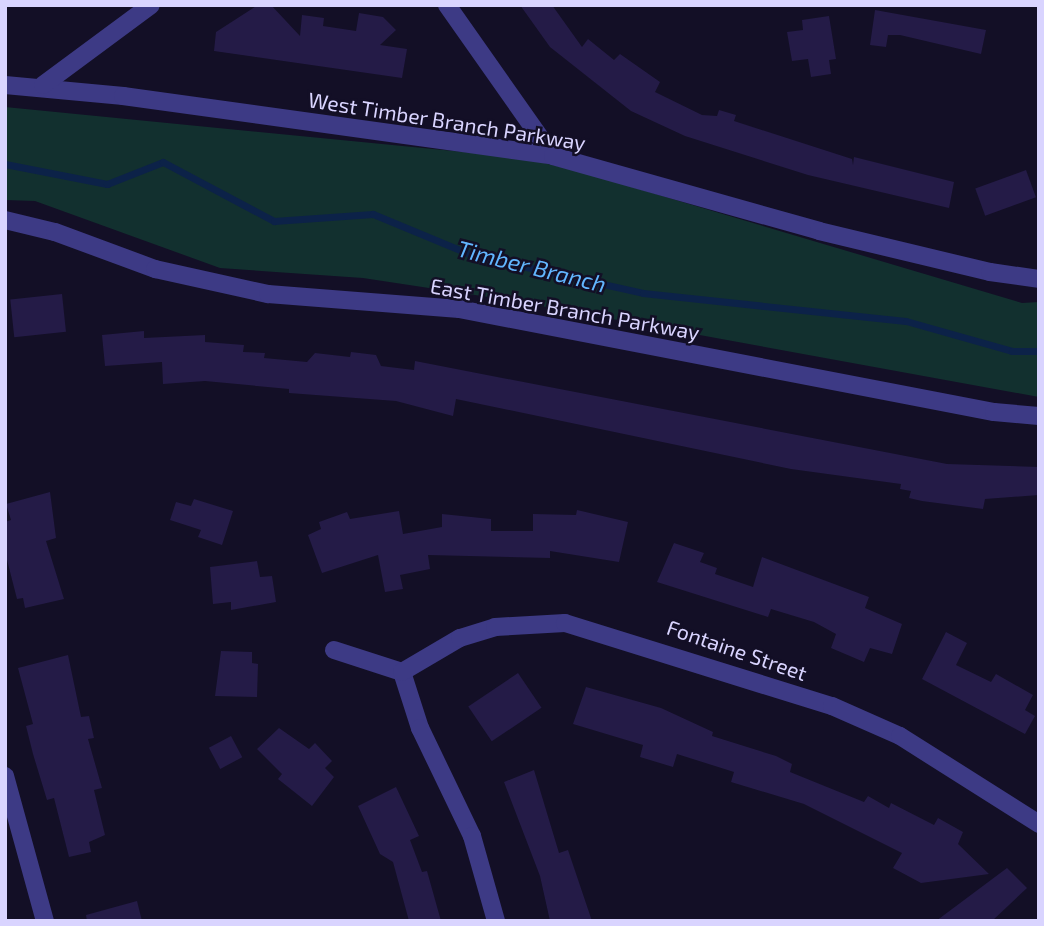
<!DOCTYPE html>
<style>
body{margin:0}
#map{position:relative;width:1044px;height:926px;overflow:hidden;background:#130f26;font-family:"Exo 2",sans-serif}
div>[style]{position:absolute}
[style*='--x']{left:calc(var(--x)*1px);top:calc(var(--y)*1px);width:calc(var(--w)*1px);rotate:calc(var(--a)*1deg)}
.green>*{inset:0;background:#12302f}
.stream>*{height:7px;margin:-3.5px;padding:0 3.5px;transform-origin:3.5px;border-radius:3.5px;background:#0c2248}
.building>*{inset:0;background:#241b47;transform-origin:0 0}
.street>*{height:18px;margin:-9px;padding:0 9px;transform-origin:9px;border-radius:9px;background:#3d3a85}
span{translate:-50% -50%;white-space:nowrap;text-align:center;line-height:1.15;-webkit-text-stroke:5px #130f26;paint-order:stroke}
.street-label{font-size:21px;color:#d9d4ff}
.water-label{font-size:23px;color:#62b6ff;font-style:italic}
.frame{position:absolute;inset:0;border:7px solid #d9d4ff;pointer-events:none}
</style>
<div id="map">
<div class="green">
<div style="clip-path:polygon(5px 107px,524px 158px,585px 173px,1022px 303px,1039px 302px,1039px 397px,508px 300px,363px 278px,220px 268px,35px 201px,5px 200px)"></div>
</div>
<div class="stream">
<div style="--x:5;--y:164;--w:104;--a:11.1"></div>
<div style="--x:107;--y:184;--w:60;--a:-21.4"></div>
<div style="--x:163;--y:162;--w:126;--a:28"></div>
<div style="--x:274;--y:221;--w:99;--a:-4"></div>
<div style="--x:373;--y:214;--w:107;--a:22.5"></div>
<div style="--x:472;--y:255;--w:175;--a:12.5"></div>
<div style="--x:643;--y:293;--w:264;--a:6.1"></div>
<div style="--x:906;--y:321;--w:110;--a:15.8"></div>
<div style="--x:1012;--y:351;--w:27;--a:0"></div>
</div>
<div class="building">
<div style="clip-path:polygon(258px 5px,271px 5px,300px 36px,302px 15px,324px 18px,323px 26px,356px 31px,359px 13px,383px 17px,396px 30px,380px 45px,407px 49px,402px 78px,214px 51px,216px 32px)"></div>
<div style="clip-path:polygon(520px 5px,552px 5px,582px 47px,588px 39px,614px 60px,620px 54px,660px 82px,655px 92px,702px 115px,717px 116px,719px 110px,736px 115px,734px 121px,852px 159px,853px 165px,854px 157px,954px 182px,949px 208px,808px 175px,685px 136px,631px 111px,550px 47px)"></div>
<div style="clip-path:polygon(875px 10px,986px 30px,981px 54px,900px 35px,888px 35px,886px 47px,870px 45px)"></div>
<div style="clip-path:polygon(829px 16px,836px 59px,829px 60px,831px 74px,811px 77px,808px 59px,792px 61px,787px 32px,803px 30px,802px 20px)"></div>
<div style="left:1026px;top:170px;width:29px;height:54px;rotate:70deg"></div>
<div style="left:62px;top:294px;width:38px;height:52px;rotate:84deg"></div>
<div style="clip-path:polygon(144px 331px,144px 338px,205px 335px,205px 342px,244px 345px,243px 352px,265px 353px,264px 358px,307px 362px,315px 353px,350px 357px,351px 352px,376px 355px,381px 366px,414px 370px,415px 361px,947px 464px,1039px 467px,1039px 495px,985px 499px,983px 509px,922px 501px,909px 498px,911px 491px,900px 489px,901px 484px,791px 469px,456px 399px,453px 416px,396px 401px,289px 393px,289px 389px,205px 381px,163px 384px,162px 362px,105px 366px,102px 335px)"></div>
<div style="clip-path:polygon(50px 492px,56px 538px,46px 541px,64px 599px,25px 608px,23px 598px,17px 599px,5px 552px,5px 522px,11px 520px,6px 504px)"></div>
<div style="clip-path:polygon(194px 499px,233px 511px,222px 545px,198px 537px,201px 530px,170px 520px,176px 502px,191px 506px)"></div>
<div style="clip-path:polygon(577px 510px,628px 522px,619px 562px,550px 551px,550px 558px,428px 555px,430px 569px,400px 575px,403px 589px,385px 592px,378px 555px,322px 573px,308px 535px,321px 529px,319px 522px,347px 512px,350px 519px,399px 511px,403px 534px,442px 527px,442px 514px,491px 519px,491px 531px,533px 531px,533px 514px,576px 515px)"></div>
<div style="clip-path:polygon(674px 543px,704px 553px,700px 562px,717px 568px,715px 574px,753px 587px,762px 557px,869px 597px,865px 608px,902px 624px,892px 654px,870px 648px,864px 662px,831px 648px,836px 634px,814px 622px,771px 609px,768px 617px,657px 582px)"></div>
<div style="clip-path:polygon(257px 561px,260px 577px,272px 576px,276px 602px,231px 610px,231px 602px,213px 604px,210px 567px)"></div>
<div style="clip-path:polygon(946px 632px,967px 643px,956px 665px,991px 682px,996px 674px,1033px 695px,1025px 710px,1035px 716px,1025px 734px,922px 679px)"></div>
<div style="clip-path:polygon(221px 651px,252px 652px,252px 663px,258px 664px,257px 697px,215px 696px)"></div>
<div style="clip-path:polygon(68px 655px,81px 717px,89px 716px,94px 738px,88px 739px,102px 788px,94px 790px,105px 835px,89px 842px,91px 852px,69px 857px,54px 798px,47px 800px,33px 754px,26px 726px,33px 724px,18px 668px)"></div>
<div style="left:518px;top:673px;width:42px;height:60px;rotate:56deg"></div>
<div style="clip-path:polygon(586px 687px,661px 708px,713px 732px,712px 736px,776px 756px,792px 764px,790px 772px,864px 802px,868px 796px,889px 808px,891px 803px,934px 825px,938px 818px,963px 832px,958px 844px,989px 874px,921px 883px,893px 868px,902px 853px,804px 804px,731px 782px,734px 772px,677px 754px,673px 767px,640px 757px,643px 745px,573px 724px)"></div>
<div style="clip-path:polygon(279px 728px,309px 749px,315px 743px,332px 761px,325px 768px,334px 777px,312px 806px,278px 779px,282px 774px,257px 749px)"></div>
<div style="left:231px;top:736px;width:24px;height:25px;rotate:62deg"></div>
<div style="clip-path:polygon(534px 770px,559px 853px,568px 850px,592px 921px,550px 921px,540px 876px,504px 782px)"></div>
<div style="clip-path:polygon(396px 787px,419px 836px,410px 840px,422px 872px,427px 871px,441px 921px,409px 921px,393px 862px,380px 854px,358px 806px)"></div>
<div style="clip-path:polygon(1007px 868px,1027px 888px,992px 921px,936px 921px)"></div>
<div style="clip-path:polygon(137px 901px,142px 921px,87px 921px,86px 915px)"></div>
</div>
<div class="street">
<div style="--x:447;--y:5;--w:184;--a:54.9"></div>
<div style="--x:5;--y:85;--w:119;--a:5.3"></div>
<div style="--x:123;--y:96;--w:434;--a:7.9"></div>
<div style="--x:553;--y:156;--w:276;--a:15.7"></div>
<div style="--x:819;--y:231;--w:176;--a:13.5"></div>
<div style="--x:990;--y:272;--w:49;--a:8.1"></div>
<div style="--x:43;--y:85;--w:134;--a:-36.5"></div>
<div style="--x:5;--y:220;--w:51;--a:13.5"></div>
<div style="--x:55;--y:232;--w:107;--a:20.3"></div>
<div style="--x:155;--y:269;--w:116;--a:12.5"></div>
<div style="--x:268;--y:294;--w:192;--a:4.5"></div>
<div style="--x:459;--y:309;--w:545;--a:10.9"></div>
<div style="--x:994;--y:412;--w:45;--a:5.1"></div>
<div style="--x:334;--y:650;--w:71;--a:17.9"></div>
<div style="--x:402;--y:672;--w:59;--a:72.2"></div>
<div style="--x:420;--y:728;--w:120;--a:64.3"></div>
<div style="--x:472;--y:836;--w:88;--a:74.2"></div>
<div style="--x:402;--y:672;--w:67;--a:-30.4"></div>
<div style="--x:460;--y:638;--w:37;--a:-17"></div>
<div style="--x:495;--y:627;--w:70;--a:-3.3"></div>
<div style="--x:565;--y:623;--w:280;--a:17.3"></div>
<div style="--x:832;--y:706;--w:74;--a:23.8"></div>
<div style="--x:900;--y:736;--w:165;--a:32.3"></div>
<div style="--x:5;--y:776;--w:150;--a:74.6"></div>
</div>
<div class="street-label">
<span style="left:447px;top:121px;rotate:9deg">West Timber Branch Parkway</span>
<span style="left:565px;top:309px;rotate:10deg">East Timber Branch Parkway</span>
<span style="left:737px;top:650px;rotate:19deg">Fontaine Street</span>
</div>
<div class="water-label">
<span style="left:532px;top:266px;rotate:14deg">Timber Branch</span>
</div>
<div class="frame"></div>
</div>
